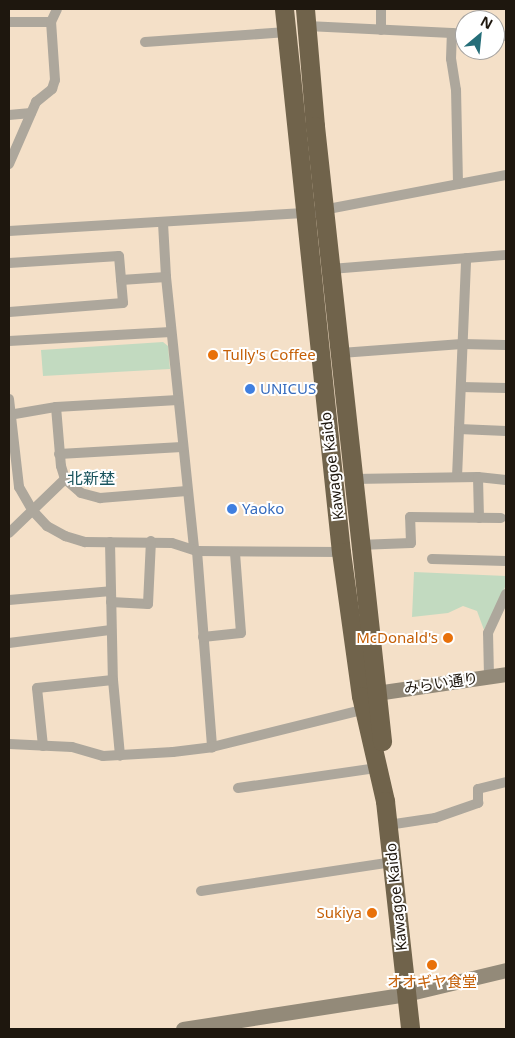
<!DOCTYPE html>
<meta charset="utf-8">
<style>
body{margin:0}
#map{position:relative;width:515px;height:1038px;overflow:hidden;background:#f4e0c8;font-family:"Noto Sans","Noto Sans JP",sans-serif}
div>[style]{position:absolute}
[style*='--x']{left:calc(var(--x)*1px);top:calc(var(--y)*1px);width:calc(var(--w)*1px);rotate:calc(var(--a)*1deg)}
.green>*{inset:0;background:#c2dac0}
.street>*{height:10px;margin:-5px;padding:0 5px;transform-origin:5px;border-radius:5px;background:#ada79c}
.secondary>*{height:15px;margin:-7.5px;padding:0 7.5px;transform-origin:7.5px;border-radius:7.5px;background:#938a79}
.highway>*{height:19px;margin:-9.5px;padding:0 9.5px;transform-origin:9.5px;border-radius:9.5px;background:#70634b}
.dots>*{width:14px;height:14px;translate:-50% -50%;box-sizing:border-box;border:2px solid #fff;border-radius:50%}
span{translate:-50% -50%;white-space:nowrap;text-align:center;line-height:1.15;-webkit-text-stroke:4px #fff;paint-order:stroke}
.food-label{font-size:15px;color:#c56008}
.left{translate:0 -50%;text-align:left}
.right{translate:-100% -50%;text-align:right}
.shop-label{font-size:15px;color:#366cbe}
.street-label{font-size:15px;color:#1e170e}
.neighbourhood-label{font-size:16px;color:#19535c}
.frame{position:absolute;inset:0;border:10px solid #1e170e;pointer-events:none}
.north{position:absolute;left:455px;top:10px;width:50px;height:50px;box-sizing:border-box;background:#fff;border:1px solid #a5a29f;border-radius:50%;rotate:28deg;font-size:14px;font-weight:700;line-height:20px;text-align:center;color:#1e170e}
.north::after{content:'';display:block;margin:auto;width:18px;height:22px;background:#256e79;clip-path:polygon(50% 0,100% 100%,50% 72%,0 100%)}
</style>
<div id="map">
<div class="green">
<div style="clip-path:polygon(163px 342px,168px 346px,170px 369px,43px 376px,41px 350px)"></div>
<div style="clip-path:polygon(414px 572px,506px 576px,506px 585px,484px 630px,477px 611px,463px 606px,448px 613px,412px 617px)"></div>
</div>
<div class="street">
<div style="--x:9;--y:22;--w:42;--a:0"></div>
<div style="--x:307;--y:26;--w:145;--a:2.8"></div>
<div style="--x:381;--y:30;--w:21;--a:-90"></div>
<div style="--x:495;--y:35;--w:11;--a:5"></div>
<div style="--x:145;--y:42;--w:142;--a:-4"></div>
<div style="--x:9;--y:115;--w:22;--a:-5"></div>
<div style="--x:9;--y:164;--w:68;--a:-66.5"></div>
<div style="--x:36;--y:102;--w:21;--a:-39"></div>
<div style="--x:52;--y:89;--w:9;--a:-72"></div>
<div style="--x:55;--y:80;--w:58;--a:-93.9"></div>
<div style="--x:51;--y:22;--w:14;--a:-65"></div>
<div style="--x:458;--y:184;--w:94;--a:-91.2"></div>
<div style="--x:456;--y:90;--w:31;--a:-99"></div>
<div style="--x:451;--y:59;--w:26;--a:-88"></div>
<div style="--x:452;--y:33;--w:13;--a:4"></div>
<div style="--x:163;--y:223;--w:54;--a:86.8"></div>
<div style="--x:166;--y:277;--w:274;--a:84.1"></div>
<div style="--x:9;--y:231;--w:299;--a:-3.5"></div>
<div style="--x:307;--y:213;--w:203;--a:-10.8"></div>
<div style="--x:9;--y:263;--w:110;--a:-3.6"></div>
<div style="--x:119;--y:256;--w:47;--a:85.1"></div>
<div style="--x:123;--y:303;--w:114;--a:175.5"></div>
<div style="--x:331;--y:269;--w:176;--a:-4.6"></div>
<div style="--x:121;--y:280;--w:45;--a:-3.8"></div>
<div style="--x:9;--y:341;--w:162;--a:-3.2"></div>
<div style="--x:341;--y:353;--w:121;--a:-4.3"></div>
<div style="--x:462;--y:344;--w:44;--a:1.3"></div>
<div style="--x:461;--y:387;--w:45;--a:1.3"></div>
<div style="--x:9;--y:399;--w:89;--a:83.5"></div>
<div style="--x:19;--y:487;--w:28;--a:60"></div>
<div style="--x:33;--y:511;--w:21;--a:47"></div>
<div style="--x:47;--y:526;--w:21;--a:29"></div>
<div style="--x:65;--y:536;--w:21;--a:17"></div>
<div style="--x:85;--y:542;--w:87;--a:0.7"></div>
<div style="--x:172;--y:543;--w:26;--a:18"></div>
<div style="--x:197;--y:551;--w:144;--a:0.4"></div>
<div style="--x:56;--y:407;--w:59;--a:85.2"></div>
<div style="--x:61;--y:466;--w:14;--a:73"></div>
<div style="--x:65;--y:479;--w:21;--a:41"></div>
<div style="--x:81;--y:493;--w:20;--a:15"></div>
<div style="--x:100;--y:498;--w:87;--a:-4.6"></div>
<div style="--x:9;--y:415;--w:48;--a:-9.7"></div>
<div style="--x:56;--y:407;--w:122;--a:-3.3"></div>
<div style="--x:459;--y:429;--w:47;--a:2.4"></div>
<div style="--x:59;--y:454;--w:123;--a:-3.3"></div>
<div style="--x:457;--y:477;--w:219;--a:-87.6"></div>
<div style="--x:478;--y:477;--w:41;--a:88.6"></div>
<div style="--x:353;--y:479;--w:125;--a:-0.9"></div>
<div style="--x:478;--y:477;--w:28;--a:6"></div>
<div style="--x:9;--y:533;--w:78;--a:-44"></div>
<div style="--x:110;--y:542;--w:138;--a:88.8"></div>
<div style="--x:113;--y:680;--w:76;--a:84.7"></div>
<div style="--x:359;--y:545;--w:52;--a:-2.2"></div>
<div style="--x:411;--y:543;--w:26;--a:-92"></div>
<div style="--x:410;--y:517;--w:91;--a:0.6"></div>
<div style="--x:197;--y:551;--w:197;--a:85.6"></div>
<div style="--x:432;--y:559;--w:74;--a:1.5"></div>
<div style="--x:9;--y:600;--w:102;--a:-5"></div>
<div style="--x:111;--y:602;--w:37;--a:3"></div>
<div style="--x:148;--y:604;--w:63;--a:-87.3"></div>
<div style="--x:203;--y:637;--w:38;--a:-6"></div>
<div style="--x:241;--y:633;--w:80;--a:-94.3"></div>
<div style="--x:9;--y:643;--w:103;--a:-7.3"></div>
<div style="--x:489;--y:676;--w:43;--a:-91.3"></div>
<div style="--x:488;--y:633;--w:43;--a:-65.2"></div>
<div style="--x:9;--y:744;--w:63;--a:2.7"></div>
<div style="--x:72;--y:747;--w:32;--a:16"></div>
<div style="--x:103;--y:756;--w:70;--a:-3.3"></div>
<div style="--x:173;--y:752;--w:39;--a:-7"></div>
<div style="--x:212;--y:747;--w:159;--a:-13.9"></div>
<div style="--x:43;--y:746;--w:58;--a:-95.9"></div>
<div style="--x:37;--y:688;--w:76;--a:-6"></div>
<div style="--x:238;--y:788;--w:139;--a:-8.2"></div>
<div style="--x:388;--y:825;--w:48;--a:-8.5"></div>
<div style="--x:435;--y:818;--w:46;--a:-19.2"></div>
<div style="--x:478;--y:803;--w:14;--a:-90"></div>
<div style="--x:478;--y:789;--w:29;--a:-14"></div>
<div style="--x:201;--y:891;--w:193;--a:-8.6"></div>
</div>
<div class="secondary">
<div style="--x:376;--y:693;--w:131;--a:-8.3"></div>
<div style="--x:183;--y:1029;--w:226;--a:-8.9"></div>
<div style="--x:406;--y:994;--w:103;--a:-13.5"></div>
</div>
<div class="highway">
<div style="--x:284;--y:9;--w:546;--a:84.01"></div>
<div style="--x:341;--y:552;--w:145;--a:82.1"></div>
<div style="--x:361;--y:696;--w:108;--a:77.1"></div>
<div style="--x:385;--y:801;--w:229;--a:83.7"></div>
<div style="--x:305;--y:9;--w:117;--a:85.1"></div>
<div style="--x:315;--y:126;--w:619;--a:83.78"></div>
</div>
<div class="dots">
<div style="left:213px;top:355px;background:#e8710a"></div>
<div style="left:250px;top:389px;background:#3f7fe0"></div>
<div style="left:232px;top:509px;background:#3f7fe0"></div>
<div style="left:448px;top:638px;background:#e8710a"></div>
<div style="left:372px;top:913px;background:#e8710a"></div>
<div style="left:432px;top:965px;background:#e8710a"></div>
</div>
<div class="food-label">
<span class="left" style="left:223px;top:355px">Tully's Coffee</span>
<span class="right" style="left:438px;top:638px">McDonald's</span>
<span class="right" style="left:362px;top:913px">Sukiya</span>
<span style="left:432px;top:982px">オオギヤ食堂</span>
</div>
<div class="shop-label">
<span class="left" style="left:260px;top:389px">UNICUS</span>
<span class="left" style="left:242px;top:509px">Yaoko</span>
</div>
<div class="street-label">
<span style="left:332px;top:466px;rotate:-97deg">Kawagoe Kaido</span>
<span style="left:441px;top:683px;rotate:-8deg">みらい通り</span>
<span style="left:396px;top:897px;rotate:-96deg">Kawagoe Kaido</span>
</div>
<div class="neighbourhood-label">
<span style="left:91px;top:478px">北新埜</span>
</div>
<div class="frame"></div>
<div class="north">N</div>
</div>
